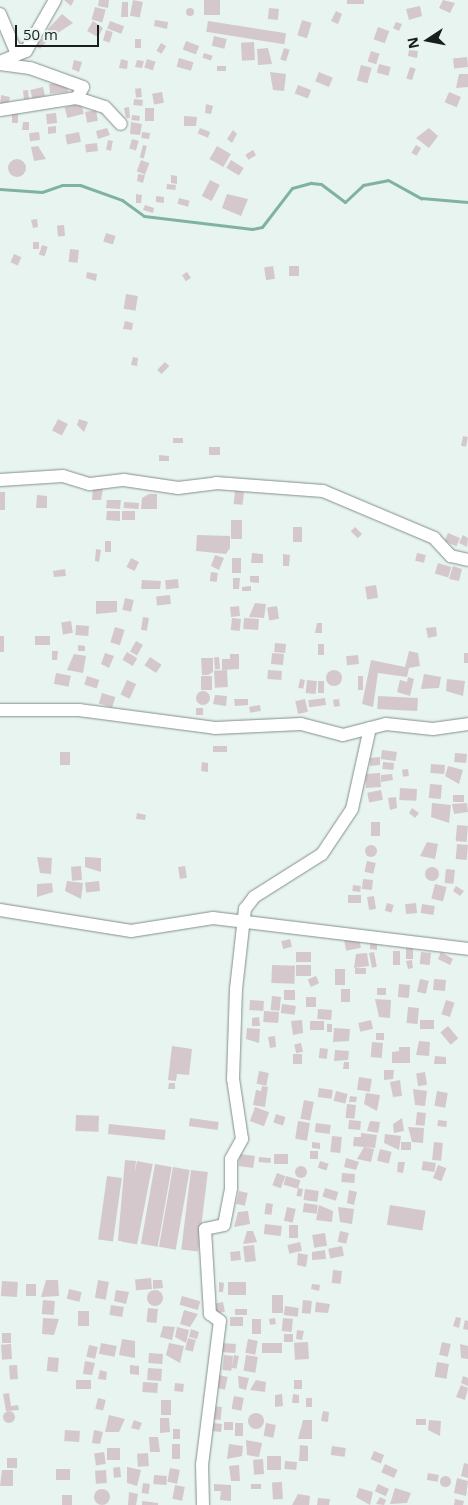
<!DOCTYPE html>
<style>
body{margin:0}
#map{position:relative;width:468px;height:1505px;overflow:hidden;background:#e7f4ef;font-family:"Open Sans",sans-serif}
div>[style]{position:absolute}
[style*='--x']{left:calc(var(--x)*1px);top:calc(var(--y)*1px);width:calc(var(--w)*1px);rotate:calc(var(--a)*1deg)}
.stream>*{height:3px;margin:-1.5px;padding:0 1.5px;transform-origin:1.5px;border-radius:1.5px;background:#80b2a2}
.building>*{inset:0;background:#d5c8cd;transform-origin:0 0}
.round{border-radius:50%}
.roads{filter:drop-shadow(0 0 1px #838f8b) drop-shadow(0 0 1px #838f8b)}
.minor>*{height:12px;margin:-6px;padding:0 6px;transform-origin:6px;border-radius:6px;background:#fff}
span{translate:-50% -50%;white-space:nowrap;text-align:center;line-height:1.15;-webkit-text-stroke:4.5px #e7f4ef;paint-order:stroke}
.north{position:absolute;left:403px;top:15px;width:50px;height:50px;-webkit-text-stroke:4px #e7f4ef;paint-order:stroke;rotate:259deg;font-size:14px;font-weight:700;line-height:20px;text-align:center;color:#191e1c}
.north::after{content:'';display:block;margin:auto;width:18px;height:22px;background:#191e1c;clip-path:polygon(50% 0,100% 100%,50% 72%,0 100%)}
.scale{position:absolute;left:15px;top:25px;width:84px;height:22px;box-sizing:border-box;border:2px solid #191e1c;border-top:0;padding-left:6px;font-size:15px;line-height:18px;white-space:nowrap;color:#191e1c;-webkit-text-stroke:4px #e7f4ef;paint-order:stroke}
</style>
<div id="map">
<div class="stream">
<div style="--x:0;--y:189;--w:42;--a:4.1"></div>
<div style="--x:42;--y:192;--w:21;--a:-19"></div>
<div style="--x:62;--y:185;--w:18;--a:0"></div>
<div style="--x:80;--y:185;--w:45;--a:19.7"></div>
<div style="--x:122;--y:200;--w:27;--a:36"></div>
<div style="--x:144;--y:216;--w:109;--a:6.9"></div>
<div style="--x:252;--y:229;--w:10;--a:-11"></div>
<div style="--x:262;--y:227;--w:49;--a:-52.4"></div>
<div style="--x:292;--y:188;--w:20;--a:-15"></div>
<div style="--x:311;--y:183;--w:10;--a:6"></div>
<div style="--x:321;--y:184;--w:30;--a:37"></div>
<div style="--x:345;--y:202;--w:25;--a:-43"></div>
<div style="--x:363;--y:185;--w:25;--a:-11"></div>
<div style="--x:388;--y:180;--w:38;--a:29"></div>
<div style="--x:421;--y:198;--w:47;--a:4.9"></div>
</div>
<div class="building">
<div style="clip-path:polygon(64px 0,74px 0,71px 6px)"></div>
<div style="clip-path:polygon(99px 0,109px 0,108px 8px,98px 6px)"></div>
<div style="left:133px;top:0;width:10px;height:16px;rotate:11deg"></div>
<div style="left:204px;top:0;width:16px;height:15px"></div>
<div style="left:347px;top:0;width:17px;height:4px"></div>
<div style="clip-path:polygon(443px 0,455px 3px,450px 13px,439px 8px)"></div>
<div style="clip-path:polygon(122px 2px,128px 2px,128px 17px,121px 17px)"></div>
<div style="clip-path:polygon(420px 6px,422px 16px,409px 20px,406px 9px)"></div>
<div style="left:95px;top:7px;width:11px;height:13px;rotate:15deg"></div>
<div style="left:269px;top:8px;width:10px;height:11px;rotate:6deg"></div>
<div class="round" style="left:186px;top:8px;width:8px;height:8px"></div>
<div style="clip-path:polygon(336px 11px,342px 14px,338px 24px,331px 21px)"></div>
<div style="clip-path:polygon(62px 14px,73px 23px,53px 36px,47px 30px)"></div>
<div style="clip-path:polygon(155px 20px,168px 22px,167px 29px,154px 26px)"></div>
<div style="left:302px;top:20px;width:10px;height:16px;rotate:17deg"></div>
<div style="clip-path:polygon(93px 21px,103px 28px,98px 37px,87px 31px)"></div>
<div style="left:110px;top:21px;width:15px;height:8px;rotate:20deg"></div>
<div style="left:208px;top:21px;width:79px;height:11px;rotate:9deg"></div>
<div style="clip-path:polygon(396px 22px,402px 24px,399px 31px,393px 28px)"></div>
<div style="left:378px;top:27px;width:12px;height:13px;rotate:20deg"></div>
<div style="left:106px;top:30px;width:7px;height:11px;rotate:16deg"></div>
<div style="left:214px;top:36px;width:13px;height:10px;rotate:13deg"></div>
<div style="clip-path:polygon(42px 38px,46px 42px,40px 49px,35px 45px)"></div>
<div style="left:135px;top:39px;width:6px;height:9px"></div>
<div style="left:186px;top:41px;width:14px;height:9px;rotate:21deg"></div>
<div style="left:254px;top:42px;width:18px;height:13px;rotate:87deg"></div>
<div style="left:161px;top:43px;width:6px;height:9px;rotate:31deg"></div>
<div style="clip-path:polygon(268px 48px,272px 64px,258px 65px,257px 49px)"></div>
<div style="left:284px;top:48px;width:6px;height:12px;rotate:18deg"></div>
<div style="clip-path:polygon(409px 50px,418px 51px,417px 58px,408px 56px)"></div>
<div style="left:371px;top:51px;width:9px;height:11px;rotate:18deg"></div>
<div style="left:204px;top:53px;width:9px;height:5px;rotate:18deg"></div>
<div style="left:467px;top:57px;width:10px;height:14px;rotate:84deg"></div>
<div style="left:179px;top:58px;width:15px;height:9px;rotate:16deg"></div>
<div style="clip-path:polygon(121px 59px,128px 61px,127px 69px,119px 68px)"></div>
<div style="left:147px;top:59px;width:9px;height:9px;rotate:18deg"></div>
<div style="clip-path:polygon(74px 60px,82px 62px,79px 72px,72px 69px)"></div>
<div style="clip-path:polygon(137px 60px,144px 61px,142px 68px,135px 67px)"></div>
<div style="left:379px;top:64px;width:12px;height:9px;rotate:14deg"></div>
<div style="left:361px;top:65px;width:11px;height:16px;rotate:15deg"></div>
<div style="left:217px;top:66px;width:9px;height:5px"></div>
<div style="left:410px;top:67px;width:6px;height:12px;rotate:18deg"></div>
<div style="clip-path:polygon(270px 72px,286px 74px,284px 91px,273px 90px)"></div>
<div style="left:319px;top:72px;width:15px;height:10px;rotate:23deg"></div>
<div style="clip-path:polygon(459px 74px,468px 74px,468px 87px,456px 88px)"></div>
<div style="left:67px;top:82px;width:10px;height:18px;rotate:84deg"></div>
<div style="left:298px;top:85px;width:14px;height:9px;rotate:21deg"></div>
<div style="left:43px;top:87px;width:9px;height:13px;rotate:77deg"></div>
<div style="left:141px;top:88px;width:9px;height:6px;rotate:84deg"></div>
<div style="left:28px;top:90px;width:9px;height:5px;rotate:84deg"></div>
<div style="left:162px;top:92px;width:11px;height:10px;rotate:80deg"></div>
<div style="left:449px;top:92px;width:13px;height:11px;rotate:23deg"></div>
<div style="clip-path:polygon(1px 95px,10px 97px,7px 108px,0 106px)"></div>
<div style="left:134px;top:99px;width:9px;height:6px;rotate:6deg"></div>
<div style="left:81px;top:103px;width:11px;height:17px;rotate:75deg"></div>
<div style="clip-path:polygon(206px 104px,213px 106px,211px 114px,205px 113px)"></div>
<div style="clip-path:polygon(129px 107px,130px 118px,126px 118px,124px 108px)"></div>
<div style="left:145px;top:108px;width:9px;height:13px"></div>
<div style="left:96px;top:110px;width:11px;height:11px;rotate:80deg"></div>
<div style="left:12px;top:113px;width:6px;height:10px"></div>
<div style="left:56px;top:113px;width:10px;height:10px;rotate:84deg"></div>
<div style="left:132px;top:115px;width:8px;height:5px;rotate:7deg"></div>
<div style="clip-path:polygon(184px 116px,197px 117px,196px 126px,184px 126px)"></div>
<div style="clip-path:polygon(23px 122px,29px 122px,29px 130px,22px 130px)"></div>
<div style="clip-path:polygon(131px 122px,142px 124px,140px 135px,130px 134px)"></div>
<div style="clip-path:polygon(56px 126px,56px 133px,48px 134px,48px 127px)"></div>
<div style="clip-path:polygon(107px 128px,110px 135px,98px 139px,96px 131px)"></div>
<div style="left:200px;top:128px;width:11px;height:6px;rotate:22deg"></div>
<div style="clip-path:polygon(429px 128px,438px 136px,429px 148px,416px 138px)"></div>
<div style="clip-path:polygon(233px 130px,237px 134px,232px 143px,227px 139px)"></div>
<div style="left:39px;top:132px;width:8px;height:10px;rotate:83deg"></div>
<div style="left:79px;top:132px;width:10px;height:14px;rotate:79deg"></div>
<div style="left:142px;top:132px;width:8px;height:6px;rotate:7deg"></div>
<div style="left:132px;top:139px;width:7px;height:10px;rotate:16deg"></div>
<div style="left:108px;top:140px;width:5px;height:10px;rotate:11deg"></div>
<div style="left:97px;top:143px;width:8px;height:12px;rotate:83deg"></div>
<div style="left:143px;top:145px;width:4px;height:13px;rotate:14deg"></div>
<div style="left:416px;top:145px;width:6px;height:9px;rotate:31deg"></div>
<div style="clip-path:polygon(38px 146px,46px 159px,34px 161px,31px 147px)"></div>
<div style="left:217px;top:146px;width:16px;height:15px;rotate:30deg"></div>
<div style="left:253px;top:150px;width:6px;height:9px;rotate:59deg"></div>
<div class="round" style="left:8px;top:159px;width:18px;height:18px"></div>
<div style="left:141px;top:160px;width:9px;height:12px;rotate:21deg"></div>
<div style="left:231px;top:160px;width:15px;height:9px;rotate:32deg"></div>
<div style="clip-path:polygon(138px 174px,145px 175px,143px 183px,137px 181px)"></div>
<div style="clip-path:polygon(171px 175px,177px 176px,177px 184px,171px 183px)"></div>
<div style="left:210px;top:180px;width:11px;height:18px;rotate:27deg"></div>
<div style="left:167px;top:184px;width:9px;height:5px;rotate:6deg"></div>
<div style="clip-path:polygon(136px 194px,142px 195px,141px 203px,136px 203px)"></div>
<div style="clip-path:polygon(227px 194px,248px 199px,241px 216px,222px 208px)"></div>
<div style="clip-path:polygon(156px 196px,164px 197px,164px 203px,156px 202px)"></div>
<div style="left:179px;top:198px;width:11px;height:6px;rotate:15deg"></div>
<div style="clip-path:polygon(145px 205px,154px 208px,153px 213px,143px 210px)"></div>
<div style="clip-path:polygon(37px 219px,38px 227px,33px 228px,31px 220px)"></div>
<div style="left:64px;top:225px;width:11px;height:7px;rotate:85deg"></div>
<div style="left:106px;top:233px;width:10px;height:9px;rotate:17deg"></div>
<div style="left:33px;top:242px;width:6px;height:7px"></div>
<div style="left:42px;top:245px;width:6px;height:10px;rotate:18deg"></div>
<div style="left:70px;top:249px;width:9px;height:13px;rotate:6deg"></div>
<div style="left:14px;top:254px;width:8px;height:9px;rotate:23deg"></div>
<div style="left:273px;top:266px;width:13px;height:9px;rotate:81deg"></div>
<div style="left:289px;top:266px;width:10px;height:10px"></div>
<div style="clip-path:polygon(87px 272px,97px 274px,96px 281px,86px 278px)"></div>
<div style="left:187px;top:272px;width:7px;height:6px;rotate:56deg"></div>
<div style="left:126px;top:294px;width:12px;height:15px;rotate:9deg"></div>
<div style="clip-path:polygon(125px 321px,133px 323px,132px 330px,123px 329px)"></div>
<div style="clip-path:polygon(133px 357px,138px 358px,137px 366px,131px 365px)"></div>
<div style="left:165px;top:362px;width:6px;height:11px;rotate:45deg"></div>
<div style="left:58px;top:419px;width:11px;height:13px;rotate:27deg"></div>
<div style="clip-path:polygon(79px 419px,88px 422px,84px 432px,77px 425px)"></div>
<div style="left:463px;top:436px;width:5px;height:10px;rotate:11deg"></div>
<div style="left:183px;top:438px;width:5px;height:10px;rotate:90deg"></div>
<div style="left:209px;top:447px;width:11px;height:8px"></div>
<div style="clip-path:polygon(159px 455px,169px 456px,169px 461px,159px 461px)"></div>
<div style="clip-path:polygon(93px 487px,103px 488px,101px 500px,92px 500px)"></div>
<div style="left:235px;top:491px;width:9px;height:13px;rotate:6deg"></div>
<div style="left:0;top:492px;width:5px;height:18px"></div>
<div style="clip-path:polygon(149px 494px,157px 494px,157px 509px,141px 509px,142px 498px)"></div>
<div style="clip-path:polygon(37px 495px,47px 496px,47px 508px,36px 508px)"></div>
<div style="clip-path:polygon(107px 500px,121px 500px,120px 509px,106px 508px)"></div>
<div style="left:124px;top:502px;width:15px;height:6px;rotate:4deg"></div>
<div style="clip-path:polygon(107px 511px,120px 511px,120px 521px,106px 520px)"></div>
<div style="left:122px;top:511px;width:13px;height:9px"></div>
<div style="left:231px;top:520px;width:11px;height:19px"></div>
<div style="left:293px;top:527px;width:9px;height:15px"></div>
<div style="left:355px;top:527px;width:10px;height:6px;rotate:45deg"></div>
<div style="left:448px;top:533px;width:13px;height:9px;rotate:23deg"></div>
<div style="clip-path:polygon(197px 535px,230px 536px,230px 548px,226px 554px,196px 551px)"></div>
<div style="clip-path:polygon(463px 535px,468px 538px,467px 547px,459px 543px)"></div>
<div style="left:105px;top:541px;width:6px;height:11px"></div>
<div style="clip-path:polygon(96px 549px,101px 550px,99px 562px,95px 561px)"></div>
<div style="clip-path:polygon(252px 553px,263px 554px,263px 563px,251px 563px)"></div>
<div style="left:417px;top:553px;width:9px;height:8px;rotate:13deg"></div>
<div style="clip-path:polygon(283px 554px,290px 555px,289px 566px,283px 566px)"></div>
<div style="clip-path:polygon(215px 555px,224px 558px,219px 570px,211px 566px)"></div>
<div style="left:131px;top:558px;width:9px;height:10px;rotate:27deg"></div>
<div style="left:232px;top:558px;width:9px;height:15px"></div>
<div style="left:438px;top:563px;width:14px;height:11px;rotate:17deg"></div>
<div style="clip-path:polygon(453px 566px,462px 569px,459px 581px,449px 579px)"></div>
<div style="clip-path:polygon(65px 569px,66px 576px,54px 577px,53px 571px)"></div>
<div style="left:211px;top:572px;width:7px;height:9px;rotate:8deg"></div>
<div style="clip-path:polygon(250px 576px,259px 576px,259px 583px,250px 582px)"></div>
<div style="clip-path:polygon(233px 578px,240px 578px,239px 589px,233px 589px)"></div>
<div style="left:178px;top:579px;width:9px;height:13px;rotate:84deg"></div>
<div style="clip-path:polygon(142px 580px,161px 581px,160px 589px,141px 589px)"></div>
<div style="left:376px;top:585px;width:13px;height:11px;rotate:81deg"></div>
<div style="clip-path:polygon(251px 586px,251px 591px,242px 591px,242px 587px)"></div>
<div style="left:170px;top:595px;width:9px;height:14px;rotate:84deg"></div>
<div style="left:125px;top:598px;width:9px;height:12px;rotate:13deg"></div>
<div style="clip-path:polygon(96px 601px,117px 601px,117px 612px,96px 614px)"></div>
<div style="clip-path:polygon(255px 603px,266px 604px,264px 618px,249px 617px)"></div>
<div style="left:239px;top:606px;width:10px;height:9px;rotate:84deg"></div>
<div style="left:277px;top:606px;width:13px;height:10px;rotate:81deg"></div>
<div style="left:143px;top:617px;width:6px;height:13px;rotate:9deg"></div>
<div style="left:232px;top:618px;width:9px;height:12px;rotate:6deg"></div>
<div style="left:244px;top:618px;width:15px;height:11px;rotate:4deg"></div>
<div style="left:71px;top:621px;width:12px;height:10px;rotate:81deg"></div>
<div style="clip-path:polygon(317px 623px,322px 623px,322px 633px,315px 633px)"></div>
<div style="left:76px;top:625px;width:13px;height:10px;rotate:4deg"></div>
<div style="left:115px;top:627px;width:10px;height:16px;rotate:17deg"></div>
<div style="clip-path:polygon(436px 627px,437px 636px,428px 638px,426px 628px)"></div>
<div style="left:0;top:636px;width:4px;height:16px"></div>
<div style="left:35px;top:636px;width:15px;height:9px"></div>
<div style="left:136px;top:641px;width:8px;height:12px;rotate:30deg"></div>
<div style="left:275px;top:643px;width:11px;height:9px;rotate:5deg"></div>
<div style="left:318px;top:644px;width:6px;height:11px"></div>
<div style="clip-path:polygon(78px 645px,85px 646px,85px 651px,78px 651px)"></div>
<div style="clip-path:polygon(52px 651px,58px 651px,57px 660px,52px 660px)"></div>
<div style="clip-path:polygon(409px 651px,418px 653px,420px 666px,409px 668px,407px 677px,378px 673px,373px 707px,362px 704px,371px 660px,405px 667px)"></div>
<div style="left:127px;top:652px;width:12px;height:9px;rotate:31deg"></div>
<div style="clip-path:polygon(105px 653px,114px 656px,109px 668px,101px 664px)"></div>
<div style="left:272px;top:653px;width:12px;height:11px;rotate:5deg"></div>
<div style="left:464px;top:653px;width:4px;height:10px"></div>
<div style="clip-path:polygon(74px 654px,86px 656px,83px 673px,67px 670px)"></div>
<div style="clip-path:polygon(230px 654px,239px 654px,239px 669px,222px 670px,222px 659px,230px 659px)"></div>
<div style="left:358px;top:655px;width:9px;height:12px;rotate:84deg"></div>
<div style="left:150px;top:657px;width:14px;height:10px;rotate:34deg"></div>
<div style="left:219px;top:657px;width:12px;height:5px;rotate:85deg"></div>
<div style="clip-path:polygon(201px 658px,213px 658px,213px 672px,208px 675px,202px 675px)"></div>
<div class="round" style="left:326px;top:670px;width:16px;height:16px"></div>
<div style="left:227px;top:670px;width:17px;height:13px;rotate:87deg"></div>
<div style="left:268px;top:670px;width:14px;height:9px;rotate:4deg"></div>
<div style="left:56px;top:673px;width:15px;height:11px;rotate:11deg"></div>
<div style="clip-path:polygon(424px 674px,441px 677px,439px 688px,421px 689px)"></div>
<div style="left:87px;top:676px;width:13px;height:9px;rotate:18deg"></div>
<div style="left:201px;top:676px;width:11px;height:14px"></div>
<div style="left:358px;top:676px;width:5px;height:14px"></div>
<div style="clip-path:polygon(408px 677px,414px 679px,410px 696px,397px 692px,400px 680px,407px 682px)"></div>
<div style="left:300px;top:679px;width:5px;height:9px;rotate:11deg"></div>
<div style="clip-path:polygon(447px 679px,465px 681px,463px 696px,446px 691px)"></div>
<div style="left:127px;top:680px;width:10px;height:16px;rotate:24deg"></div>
<div style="left:307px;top:680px;width:10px;height:13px;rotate:6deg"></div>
<div style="left:318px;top:681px;width:6px;height:12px"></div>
<div class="round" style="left:196px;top:691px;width:14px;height:14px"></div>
<div style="left:102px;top:693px;width:14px;height:11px;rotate:17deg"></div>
<div style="clip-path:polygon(215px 695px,227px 696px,226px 706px,213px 704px)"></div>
<div style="left:378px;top:696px;width:40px;height:13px;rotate:3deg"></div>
<div style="left:325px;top:698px;width:7px;height:17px;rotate:82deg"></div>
<div style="clip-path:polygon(234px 699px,248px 699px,248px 705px,235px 706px)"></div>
<div style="left:305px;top:699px;width:13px;height:10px;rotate:77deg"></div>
<div style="left:339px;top:699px;width:7px;height:6px;rotate:82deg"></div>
<div style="left:260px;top:705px;width:6px;height:11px;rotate:81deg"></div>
<div style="left:196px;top:708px;width:7px;height:7px"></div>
<div style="left:227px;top:746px;width:6px;height:14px;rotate:90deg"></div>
<div style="left:382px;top:750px;width:15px;height:9px;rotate:8deg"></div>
<div style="left:60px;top:752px;width:10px;height:13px"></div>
<div style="left:455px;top:753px;width:12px;height:9px;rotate:5deg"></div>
<div style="clip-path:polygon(380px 757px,380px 765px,370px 766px,370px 758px)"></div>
<div style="clip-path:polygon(202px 762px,208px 763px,208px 772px,201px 771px)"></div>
<div style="left:383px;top:762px;width:11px;height:7px;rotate:5deg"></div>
<div style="left:431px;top:764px;width:14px;height:9px;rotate:4deg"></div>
<div style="clip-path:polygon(448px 766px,463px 770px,459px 784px,445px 776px)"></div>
<div style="left:408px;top:769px;width:7px;height:6px;rotate:82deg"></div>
<div style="left:380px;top:773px;width:14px;height:15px;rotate:86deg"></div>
<div style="clip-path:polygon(392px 774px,393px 780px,381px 782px,381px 775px)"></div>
<div style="left:430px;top:784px;width:12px;height:14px;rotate:5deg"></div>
<div style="left:400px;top:788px;width:17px;height:12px;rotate:3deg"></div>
<div style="left:381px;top:790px;width:10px;height:14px;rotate:79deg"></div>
<div style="left:464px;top:795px;width:7px;height:11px;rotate:90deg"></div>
<div style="clip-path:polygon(396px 797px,397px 808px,390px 810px,388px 798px)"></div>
<div style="clip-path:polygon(432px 803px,451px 805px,449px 823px,431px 817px)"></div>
<div style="clip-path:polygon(467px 803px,468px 812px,454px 814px,452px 804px)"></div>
<div style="clip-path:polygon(412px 808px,419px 813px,415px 818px,409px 813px)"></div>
<div style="clip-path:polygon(137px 813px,146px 815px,145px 820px,136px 819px)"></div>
<div style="left:371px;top:822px;width:9px;height:14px"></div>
<div style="left:457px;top:825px;width:11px;height:16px;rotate:5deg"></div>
<div style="clip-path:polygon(427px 842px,438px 844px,435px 859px,420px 856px)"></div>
<div style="left:457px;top:844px;width:11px;height:15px;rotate:5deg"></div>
<div class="round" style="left:365px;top:845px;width:12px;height:12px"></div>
<div style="clip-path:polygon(37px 857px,52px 858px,51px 874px,40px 873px)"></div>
<div style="clip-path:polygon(85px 857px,101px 858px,101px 872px,85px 867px)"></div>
<div style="left:367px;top:861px;width:9px;height:11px;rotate:13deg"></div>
<div style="left:81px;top:866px;width:14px;height:10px;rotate:86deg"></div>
<div style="left:185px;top:866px;width:12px;height:7px;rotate:81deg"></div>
<div class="round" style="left:425px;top:867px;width:14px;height:14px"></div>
<div style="left:446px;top:869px;width:9px;height:14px;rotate:6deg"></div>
<div style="left:363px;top:879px;width:10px;height:10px;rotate:6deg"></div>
<div style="clip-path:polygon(67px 881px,83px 883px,81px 899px,65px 891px)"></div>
<div style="left:99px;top:881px;width:10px;height:14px;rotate:84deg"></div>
<div style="clip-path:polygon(52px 883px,53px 892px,37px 897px,37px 884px)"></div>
<div style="left:435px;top:884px;width:12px;height:15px;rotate:14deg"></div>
<div style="left:353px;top:885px;width:8px;height:6px;rotate:7deg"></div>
<div style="clip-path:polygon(456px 886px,464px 891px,460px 896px,453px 891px)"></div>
<div style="left:348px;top:895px;width:13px;height:8px"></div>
<div style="left:374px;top:896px;width:13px;height:7px;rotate:81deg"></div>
<div style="left:387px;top:903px;width:7px;height:8px;rotate:16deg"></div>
<div style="left:416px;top:903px;width:10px;height:11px;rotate:84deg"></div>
<div style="left:422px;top:904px;width:13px;height:9px;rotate:9deg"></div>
<div style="left:359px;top:938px;width:10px;height:15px;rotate:79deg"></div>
<div style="left:290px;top:939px;width:8px;height:9px;rotate:76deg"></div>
<div style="clip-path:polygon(370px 943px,377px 944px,377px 950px,370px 949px)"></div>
<div style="left:406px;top:948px;width:7px;height:11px"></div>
<div style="left:393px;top:951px;width:7px;height:14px"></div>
<div style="left:296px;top:952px;width:15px;height:10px"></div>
<div style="left:374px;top:952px;width:15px;height:5px;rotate:79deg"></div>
<div style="left:421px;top:952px;width:10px;height:12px;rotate:6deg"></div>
<div style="clip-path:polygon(441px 952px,453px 959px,450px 965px,438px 959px)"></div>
<div style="clip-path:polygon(367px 953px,369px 966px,354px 968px,356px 954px)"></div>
<div style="clip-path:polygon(412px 960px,413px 968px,408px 969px,406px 961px)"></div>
<div style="left:272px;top:965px;width:23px;height:18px;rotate:2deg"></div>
<div style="left:296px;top:965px;width:15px;height:11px"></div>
<div style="left:366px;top:968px;width:6px;height:11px;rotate:90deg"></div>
<div style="left:335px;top:969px;width:10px;height:16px"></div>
<div style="left:316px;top:976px;width:8px;height:9px;rotate:67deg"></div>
<div style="left:420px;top:979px;width:9px;height:13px;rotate:13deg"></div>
<div style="left:434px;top:979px;width:12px;height:11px;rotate:5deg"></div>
<div style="left:399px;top:984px;width:11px;height:13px;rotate:5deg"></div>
<div style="left:377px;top:988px;width:9px;height:7px"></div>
<div style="left:341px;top:989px;width:9px;height:13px"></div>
<div style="left:284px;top:990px;width:11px;height:10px"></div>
<div style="left:272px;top:996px;width:9px;height:14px;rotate:6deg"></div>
<div style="left:306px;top:997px;width:10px;height:10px"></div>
<div style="clip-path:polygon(375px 999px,391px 1000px,390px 1018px,379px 1017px)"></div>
<div style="left:250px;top:1000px;width:14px;height:10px;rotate:4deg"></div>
<div style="left:446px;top:1000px;width:9px;height:15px;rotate:18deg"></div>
<div style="left:282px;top:1004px;width:14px;height:9px;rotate:8deg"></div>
<div style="left:408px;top:1007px;width:11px;height:16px;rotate:5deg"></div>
<div style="left:318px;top:1009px;width:14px;height:10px;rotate:4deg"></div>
<div style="left:264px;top:1011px;width:15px;height:11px;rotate:4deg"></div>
<div style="clip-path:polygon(259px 1017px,260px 1026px,252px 1026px,252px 1018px)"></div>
<div style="clip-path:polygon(302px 1020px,303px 1033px,293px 1035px,291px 1021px)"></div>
<div style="left:371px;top:1020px;width:9px;height:13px;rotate:77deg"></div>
<div style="left:420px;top:1020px;width:14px;height:9px"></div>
<div style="left:310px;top:1021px;width:14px;height:9px"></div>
<div style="left:327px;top:1024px;width:5px;height:8px"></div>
<div style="left:448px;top:1026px;width:16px;height:10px;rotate:50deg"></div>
<div style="clip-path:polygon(247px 1028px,260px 1029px,259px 1043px,246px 1039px)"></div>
<div style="clip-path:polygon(334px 1028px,350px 1029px,349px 1041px,333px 1042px)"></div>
<div style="left:376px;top:1033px;width:8px;height:7px"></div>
<div style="clip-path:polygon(275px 1036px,276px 1047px,270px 1048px,268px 1037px)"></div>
<div style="clip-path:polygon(419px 1041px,430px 1042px,429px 1056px,416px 1055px)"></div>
<div style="left:372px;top:1042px;width:11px;height:15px;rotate:5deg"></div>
<div style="left:301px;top:1043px;width:9px;height:7px;rotate:77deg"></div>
<div style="clip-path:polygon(172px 1046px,192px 1049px,189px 1075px,177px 1074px,176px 1081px,168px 1080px)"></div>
<div style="clip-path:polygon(399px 1047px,410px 1047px,410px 1063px,392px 1063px,392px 1052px,399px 1051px)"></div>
<div style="left:320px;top:1048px;width:8px;height:10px;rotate:7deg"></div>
<div style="clip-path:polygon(335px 1050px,349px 1051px,348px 1060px,334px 1061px)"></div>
<div style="left:302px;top:1054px;width:10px;height:9px;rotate:90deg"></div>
<div style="clip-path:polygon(435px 1056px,446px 1057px,446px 1064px,434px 1064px)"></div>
<div style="clip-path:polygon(344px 1062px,349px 1062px,349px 1069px,343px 1069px)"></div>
<div style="clip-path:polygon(384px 1070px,394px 1070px,393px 1079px,384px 1080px)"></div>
<div style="left:259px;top:1071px;width:10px;height:13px;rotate:11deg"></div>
<div style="left:425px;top:1072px;width:13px;height:9px;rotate:81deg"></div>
<div style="left:359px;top:1077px;width:13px;height:13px;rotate:9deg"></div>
<div style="clip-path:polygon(400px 1080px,402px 1096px,393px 1097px,390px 1082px)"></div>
<div style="clip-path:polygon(169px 1083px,175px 1083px,175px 1089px,168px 1089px)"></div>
<div style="clip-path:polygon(262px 1086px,268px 1087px,265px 1107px,253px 1105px,256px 1090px,261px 1091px)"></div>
<div style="left:319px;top:1088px;width:14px;height:9px;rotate:8deg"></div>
<div style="clip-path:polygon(413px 1089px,427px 1091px,425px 1106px,415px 1105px)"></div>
<div style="left:336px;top:1091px;width:12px;height:10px;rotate:14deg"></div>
<div style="left:437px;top:1091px;width:11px;height:15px;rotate:10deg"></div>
<div style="clip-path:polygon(366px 1093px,380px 1095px,377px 1111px,364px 1104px)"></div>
<div style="clip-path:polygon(350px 1096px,357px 1097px,356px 1102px,349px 1102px)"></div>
<div style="left:304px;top:1100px;width:10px;height:19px;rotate:11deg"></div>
<div style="left:347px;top:1104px;width:9px;height:14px;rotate:6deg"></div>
<div style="left:255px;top:1107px;width:15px;height:15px;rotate:20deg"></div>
<div style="left:417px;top:1112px;width:9px;height:13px;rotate:6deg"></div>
<div style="left:276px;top:1114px;width:10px;height:9px;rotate:17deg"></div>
<div style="left:76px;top:1115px;width:23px;height:16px;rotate:2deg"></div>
<div style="left:190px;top:1118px;width:29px;height:8px;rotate:8deg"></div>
<div style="clip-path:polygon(402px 1118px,404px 1131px,394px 1133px,393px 1124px)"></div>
<div style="left:349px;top:1120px;width:12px;height:9px;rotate:5deg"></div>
<div style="left:438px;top:1120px;width:9px;height:6px;rotate:6deg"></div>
<div style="left:298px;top:1121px;width:12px;height:18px;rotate:9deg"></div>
<div style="clip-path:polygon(370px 1121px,380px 1122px,378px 1133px,367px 1131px)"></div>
<div style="left:316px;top:1123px;width:15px;height:9px;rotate:8deg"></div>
<div style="left:109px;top:1124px;width:57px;height:10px;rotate:6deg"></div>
<div style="clip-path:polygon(408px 1127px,424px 1128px,423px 1143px,412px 1142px)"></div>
<div style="clip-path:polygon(361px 1133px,377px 1135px,375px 1148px,353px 1146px,354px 1137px,361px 1137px)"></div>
<div style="clip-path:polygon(385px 1134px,401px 1136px,399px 1150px,384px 1143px)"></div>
<div style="left:332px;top:1136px;width:10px;height:16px;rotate:6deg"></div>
<div style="clip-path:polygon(312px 1142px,320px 1143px,320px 1149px,312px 1148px)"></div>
<div style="left:401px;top:1142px;width:10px;height:8px"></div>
<div style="left:434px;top:1142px;width:9px;height:18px;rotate:6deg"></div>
<div style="clip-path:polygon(364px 1147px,374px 1149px,371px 1162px,357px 1159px)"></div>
<div style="left:380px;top:1149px;width:12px;height:12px;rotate:14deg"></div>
<div style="left:310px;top:1151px;width:8px;height:8px"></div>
<div style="left:240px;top:1154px;width:15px;height:12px;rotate:8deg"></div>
<div style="left:274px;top:1154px;width:14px;height:10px"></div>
<div style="left:259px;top:1157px;width:12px;height:5px;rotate:5deg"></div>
<div style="clip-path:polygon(346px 1158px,359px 1162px,356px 1170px,344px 1167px)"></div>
<div style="left:125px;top:1160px;width:11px;height:81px;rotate:5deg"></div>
<div style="left:137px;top:1161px;width:16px;height:82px;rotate:11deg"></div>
<div style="left:320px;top:1161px;width:9px;height:7px;rotate:18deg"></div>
<div style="left:423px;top:1161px;width:13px;height:9px;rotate:9deg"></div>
<div style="clip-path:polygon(398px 1162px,405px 1162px,403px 1173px,397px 1172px)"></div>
<div style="left:155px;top:1164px;width:17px;height:81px;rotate:10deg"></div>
<div style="left:438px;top:1165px;width:9px;height:14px;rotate:21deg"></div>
<div class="round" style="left:295px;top:1166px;width:12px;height:12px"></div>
<div style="left:173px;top:1167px;width:17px;height:81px;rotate:10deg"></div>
<div style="left:191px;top:1170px;width:17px;height:80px;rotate:7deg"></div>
<div style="left:277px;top:1173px;width:9px;height:13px;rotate:21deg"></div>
<div style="left:342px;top:1173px;width:13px;height:9px;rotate:4deg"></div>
<div style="left:107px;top:1176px;width:15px;height:64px;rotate:8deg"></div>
<div style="left:286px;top:1176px;width:15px;height:9px;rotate:16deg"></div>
<div style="left:298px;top:1188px;width:5px;height:8px;rotate:11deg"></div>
<div style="left:325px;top:1188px;width:14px;height:9px;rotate:17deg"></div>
<div style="left:305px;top:1189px;width:14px;height:11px;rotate:8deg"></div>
<div style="clip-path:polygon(349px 1190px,357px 1192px,354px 1205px,347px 1203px)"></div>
<div style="left:239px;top:1191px;width:9px;height:13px;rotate:13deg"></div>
<div style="left:266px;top:1203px;width:7px;height:11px;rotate:8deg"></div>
<div style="left:304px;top:1203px;width:14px;height:9px;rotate:8deg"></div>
<div style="clip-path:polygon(319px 1205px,333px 1211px,332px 1222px,316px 1220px)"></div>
<div style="left:390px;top:1205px;width:36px;height:20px;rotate:9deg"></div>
<div style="left:287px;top:1207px;width:9px;height:14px;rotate:13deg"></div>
<div style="clip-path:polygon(338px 1207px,354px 1209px,352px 1224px,340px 1222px)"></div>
<div style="clip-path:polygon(248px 1211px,250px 1224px,234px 1227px,238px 1212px)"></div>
<div style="left:265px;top:1224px;width:17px;height:10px;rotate:7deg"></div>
<div style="left:289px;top:1225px;width:9px;height:13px"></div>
<div style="clip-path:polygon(247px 1231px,253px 1231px,257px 1242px,243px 1244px)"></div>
<div style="left:340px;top:1231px;width:9px;height:11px;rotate:13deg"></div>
<div style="left:325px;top:1233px;width:13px;height:13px;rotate:81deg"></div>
<div style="left:300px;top:1242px;width:9px;height:13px;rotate:77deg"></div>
<div style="left:254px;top:1245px;width:16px;height:11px;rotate:83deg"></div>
<div style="left:342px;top:1246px;width:10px;height:14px;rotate:79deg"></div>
<div style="clip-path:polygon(325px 1250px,326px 1259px,312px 1260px,312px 1252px)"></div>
<div style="left:240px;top:1251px;width:9px;height:10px;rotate:84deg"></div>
<div style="clip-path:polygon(298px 1253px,308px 1255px,306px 1267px,297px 1265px)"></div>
<div style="left:333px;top:1270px;width:9px;height:13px;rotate:6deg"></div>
<div style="left:151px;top:1278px;width:11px;height:16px;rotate:85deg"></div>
<div style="clip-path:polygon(46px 1280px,58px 1280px,59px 1296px,41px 1297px)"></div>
<div style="left:98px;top:1280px;width:11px;height:18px;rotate:10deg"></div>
<div style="clip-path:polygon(153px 1280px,162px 1280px,163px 1288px,153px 1289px)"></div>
<div style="left:2px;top:1281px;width:16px;height:15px;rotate:4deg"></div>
<div style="clip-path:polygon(219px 1282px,224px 1283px,223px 1292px,219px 1292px)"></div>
<div style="left:228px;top:1282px;width:18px;height:13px"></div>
<div style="left:26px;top:1284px;width:10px;height:12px"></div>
<div style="clip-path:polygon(312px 1284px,320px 1285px,319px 1291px,311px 1289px)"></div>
<div style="left:69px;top:1289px;width:13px;height:10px;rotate:13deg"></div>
<div style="clip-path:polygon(116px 1290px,129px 1292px,126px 1304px,114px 1301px)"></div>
<div class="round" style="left:147px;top:1290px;width:16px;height:16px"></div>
<div style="left:272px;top:1295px;width:11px;height:18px"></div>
<div style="left:182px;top:1296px;width:19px;height:9px;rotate:16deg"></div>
<div style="left:43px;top:1300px;width:12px;height:14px;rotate:5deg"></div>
<div style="left:303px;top:1300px;width:9px;height:13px;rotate:6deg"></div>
<div style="left:223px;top:1302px;width:10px;height:9px;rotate:79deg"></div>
<div style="clip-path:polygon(316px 1302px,330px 1304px,328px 1313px,315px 1312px)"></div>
<div style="left:111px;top:1305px;width:13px;height:10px;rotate:9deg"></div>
<div style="left:285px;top:1306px;width:14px;height:9px;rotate:8deg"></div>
<div style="left:148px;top:1308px;width:10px;height:14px;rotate:6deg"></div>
<div style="left:247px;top:1309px;width:6px;height:12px;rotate:90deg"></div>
<div style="clip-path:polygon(184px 1310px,198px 1314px,190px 1327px,180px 1324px)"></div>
<div style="left:89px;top:1311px;width:15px;height:11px;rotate:90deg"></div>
<div style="left:230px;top:1317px;width:13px;height:9px"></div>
<div style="clip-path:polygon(456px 1317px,461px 1318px,459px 1328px,453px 1326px)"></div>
<div style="clip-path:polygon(43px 1318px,59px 1319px,54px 1335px,42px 1334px)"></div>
<div style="left:275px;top:1318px;width:6px;height:6px;rotate:81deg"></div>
<div style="left:283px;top:1318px;width:10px;height:13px;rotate:6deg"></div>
<div style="left:252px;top:1319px;width:9px;height:15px"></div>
<div style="clip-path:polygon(465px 1320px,468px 1321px,468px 1330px,463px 1329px)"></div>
<div style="clip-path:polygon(163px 1326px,175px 1327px,172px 1340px,160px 1337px)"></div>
<div style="clip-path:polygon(177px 1327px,189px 1330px,186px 1343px,175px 1337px)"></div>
<div style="clip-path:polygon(191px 1329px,199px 1332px,197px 1339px,189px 1337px)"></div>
<div style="clip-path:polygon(297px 1330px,304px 1331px,302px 1340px,296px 1339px)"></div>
<div style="left:2px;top:1333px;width:9px;height:10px"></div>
<div style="left:284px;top:1334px;width:9px;height:8px"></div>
<div style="left:188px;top:1338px;width:8px;height:12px;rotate:14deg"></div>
<div style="clip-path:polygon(122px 1339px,135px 1341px,135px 1358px,119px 1355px)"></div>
<div style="left:248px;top:1339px;width:10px;height:14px;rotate:11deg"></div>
<div style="left:308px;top:1342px;width:17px;height:14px;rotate:87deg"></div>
<div style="left:442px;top:1342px;width:9px;height:13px;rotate:13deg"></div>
<div style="left:101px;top:1343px;width:16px;height:11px;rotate:11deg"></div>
<div style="clip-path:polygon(169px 1343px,184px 1346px,180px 1363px,166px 1355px)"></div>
<div style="left:221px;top:1343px;width:15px;height:9px;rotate:4deg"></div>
<div style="left:282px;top:1343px;width:10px;height:20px;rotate:90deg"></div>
<div style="left:11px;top:1344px;width:15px;height:10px;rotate:86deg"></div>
<div style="clip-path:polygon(460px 1344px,468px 1346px,468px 1359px,461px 1358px)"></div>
<div style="left:89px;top:1345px;width:9px;height:12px;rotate:13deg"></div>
<div style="left:149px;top:1353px;width:14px;height:10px;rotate:4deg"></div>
<div style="left:224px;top:1355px;width:9px;height:15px;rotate:6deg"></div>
<div style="left:234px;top:1355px;width:5px;height:13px;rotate:11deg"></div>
<div style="left:246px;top:1355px;width:12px;height:16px;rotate:9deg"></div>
<div style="left:48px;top:1357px;width:11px;height:14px;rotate:5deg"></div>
<div style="clip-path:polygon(85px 1361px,95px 1363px,92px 1375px,83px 1374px)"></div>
<div style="left:437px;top:1362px;width:12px;height:15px;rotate:9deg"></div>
<div style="left:17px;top:1365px;width:14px;height:8px;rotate:86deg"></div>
<div style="clip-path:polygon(130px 1365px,139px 1366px,139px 1375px,130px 1374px)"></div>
<div style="left:148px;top:1368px;width:14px;height:12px;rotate:4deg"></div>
<div style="clip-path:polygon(100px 1370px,107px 1372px,106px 1380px,98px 1379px)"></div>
<div style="left:219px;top:1375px;width:9px;height:13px;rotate:13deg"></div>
<div style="clip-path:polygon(238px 1376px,249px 1378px,246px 1390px,239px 1388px)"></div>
<div style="clip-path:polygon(463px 1376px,468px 1378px,468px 1386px,461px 1383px)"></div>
<div style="left:76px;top:1380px;width:15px;height:9px"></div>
<div style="clip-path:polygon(256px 1380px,266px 1382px,265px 1392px,250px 1390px)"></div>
<div style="left:294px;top:1380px;width:8px;height:9px"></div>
<div style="left:143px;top:1382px;width:15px;height:10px;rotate:4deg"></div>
<div style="left:175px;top:1383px;width:9px;height:8px;rotate:6deg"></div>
<div style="clip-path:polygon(461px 1385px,468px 1388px,465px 1400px,456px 1397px)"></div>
<div style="clip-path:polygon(9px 1393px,11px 1406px,18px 1405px,19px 1410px,6px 1411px,3px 1394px)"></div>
<div style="clip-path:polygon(282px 1394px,283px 1406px,275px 1407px,275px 1395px)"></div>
<div style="clip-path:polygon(293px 1394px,299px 1395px,299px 1403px,292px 1403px)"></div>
<div style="left:234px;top:1396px;width:10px;height:13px;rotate:11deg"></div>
<div style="left:98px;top:1398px;width:8px;height:11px;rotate:14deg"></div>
<div style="left:306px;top:1398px;width:6px;height:9px"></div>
<div style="left:161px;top:1400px;width:10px;height:15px"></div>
<div style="left:212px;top:1406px;width:10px;height:13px;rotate:6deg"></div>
<div class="round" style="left:3px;top:1411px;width:12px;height:12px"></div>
<div style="clip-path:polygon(323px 1411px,329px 1412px,328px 1422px,321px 1421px)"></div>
<div class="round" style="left:248px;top:1413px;width:16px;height:16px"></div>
<div style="clip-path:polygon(109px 1415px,125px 1419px,119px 1432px,105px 1432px)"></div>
<div style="clip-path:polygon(160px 1418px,169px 1418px,170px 1432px,160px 1433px)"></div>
<div style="left:416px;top:1419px;width:10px;height:6px"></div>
<div style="clip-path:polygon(134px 1420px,142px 1423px,139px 1430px,131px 1428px)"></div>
<div style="clip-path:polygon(303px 1420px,312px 1420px,312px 1439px,298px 1439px)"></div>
<div style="clip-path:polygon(429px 1420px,441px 1421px,440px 1436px,428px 1430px)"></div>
<div style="left:224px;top:1422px;width:9px;height:8px"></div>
<div style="left:213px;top:1423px;width:9px;height:8px;rotate:6deg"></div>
<div style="left:235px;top:1423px;width:8px;height:13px"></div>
<div style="left:266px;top:1423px;width:10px;height:13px;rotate:11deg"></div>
<div style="left:173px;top:1429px;width:7px;height:10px"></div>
<div style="left:65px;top:1430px;width:15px;height:11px;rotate:4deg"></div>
<div style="clip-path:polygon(94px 1430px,103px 1432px,100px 1444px,92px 1443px)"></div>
<div style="clip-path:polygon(149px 1437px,158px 1437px,160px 1452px,150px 1452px)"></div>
<div style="clip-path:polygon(246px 1440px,262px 1443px,259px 1457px,247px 1455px)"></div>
<div style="left:172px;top:1444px;width:8px;height:15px"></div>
<div style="clip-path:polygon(229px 1444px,243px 1446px,242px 1456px,227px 1459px)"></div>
<div style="clip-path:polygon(300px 1445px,308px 1446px,308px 1461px,299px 1461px)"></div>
<div style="left:332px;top:1446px;width:14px;height:9px;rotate:8deg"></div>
<div style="left:107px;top:1448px;width:13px;height:12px"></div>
<div style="left:374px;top:1451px;width:11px;height:9px;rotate:22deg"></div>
<div style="left:104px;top:1452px;width:12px;height:10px;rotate:81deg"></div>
<div style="left:148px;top:1453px;width:13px;height:11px;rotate:86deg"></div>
<div style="left:267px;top:1456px;width:14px;height:14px"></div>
<div style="left:7px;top:1458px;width:10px;height:10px"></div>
<div style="left:263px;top:1459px;width:15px;height:10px;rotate:86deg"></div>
<div style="left:285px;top:1461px;width:12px;height:8px;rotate:5deg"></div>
<div style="clip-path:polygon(464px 1463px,468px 1464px,468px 1478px,461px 1476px)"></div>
<div style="left:385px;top:1464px;width:14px;height:9px;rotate:25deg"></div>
<div style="clip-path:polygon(239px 1465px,240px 1481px,231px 1481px,229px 1466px)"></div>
<div style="left:120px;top:1467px;width:10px;height:7px;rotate:84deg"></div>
<div style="clip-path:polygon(127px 1467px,141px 1470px,137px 1486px,127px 1483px)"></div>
<div style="left:170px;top:1468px;width:10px;height:14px;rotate:11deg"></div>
<div style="left:70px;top:1469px;width:11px;height:14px;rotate:90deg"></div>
<div style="clip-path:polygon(2px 1470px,13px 1470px,13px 1486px,0 1486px)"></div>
<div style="left:106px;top:1470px;width:13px;height:11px;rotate:86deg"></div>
<div style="left:428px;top:1473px;width:11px;height:7px;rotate:10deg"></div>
<div style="left:154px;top:1475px;width:13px;height:9px;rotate:4deg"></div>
<div class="round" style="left:439.5px;top:1475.5px;width:11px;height:11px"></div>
<div style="clip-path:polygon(457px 1478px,468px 1481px,466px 1496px,454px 1493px)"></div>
<div style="left:282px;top:1482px;width:17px;height:10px;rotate:87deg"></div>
<div style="left:143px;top:1483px;width:7px;height:10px;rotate:8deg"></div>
<div style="clip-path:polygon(214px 1484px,231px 1485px,231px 1501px,220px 1500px,221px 1491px,214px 1491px)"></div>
<div style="left:261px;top:1484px;width:5px;height:10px;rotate:90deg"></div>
<div style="left:378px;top:1484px;width:12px;height:8px;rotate:24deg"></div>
<div style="left:175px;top:1485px;width:10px;height:14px;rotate:11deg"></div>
<div style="clip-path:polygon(359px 1488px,373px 1492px,370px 1505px,356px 1497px)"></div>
<div style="clip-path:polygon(395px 1488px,411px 1493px,407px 1503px,390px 1504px)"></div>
<div class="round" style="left:94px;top:1489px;width:16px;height:16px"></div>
<div style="clip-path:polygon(129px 1492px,138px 1494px,136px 1505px,128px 1505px)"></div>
<div style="clip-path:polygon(298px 1494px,310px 1496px,309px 1505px,292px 1505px)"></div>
<div style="left:62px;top:1495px;width:10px;height:10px"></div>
<div style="clip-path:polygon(380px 1497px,386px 1500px,384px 1505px,376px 1504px)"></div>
<div style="clip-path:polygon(318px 1498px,330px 1499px,329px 1505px,317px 1505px)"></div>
<div style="clip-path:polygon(455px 1499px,464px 1501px,463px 1505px,454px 1505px)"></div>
<div style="clip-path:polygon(142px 1501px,158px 1503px,158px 1505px,142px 1505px)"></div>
</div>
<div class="roads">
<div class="minor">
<div style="--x:0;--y:14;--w:38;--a:67"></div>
<div style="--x:15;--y:49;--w:11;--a:10"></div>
<div style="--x:0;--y:62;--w:28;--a:-23"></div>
<div style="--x:26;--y:51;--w:59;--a:-60.4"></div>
<div style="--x:0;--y:64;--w:30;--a:8"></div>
<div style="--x:30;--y:68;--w:56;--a:19.7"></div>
<div style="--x:83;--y:87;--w:13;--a:119"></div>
<div style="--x:0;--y:110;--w:78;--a:-8.9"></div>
<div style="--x:77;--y:98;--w:29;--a:18"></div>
<div style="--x:105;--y:107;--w:23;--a:47"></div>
<div style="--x:0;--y:480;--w:63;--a:-3.6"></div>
<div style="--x:63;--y:476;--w:28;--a:17"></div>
<div style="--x:90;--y:484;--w:34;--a:-7"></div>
<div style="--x:124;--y:480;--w:55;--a:8.4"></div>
<div style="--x:178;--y:488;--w:38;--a:-7"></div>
<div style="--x:216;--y:483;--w:107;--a:4.3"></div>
<div style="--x:323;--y:491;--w:121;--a:22.9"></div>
<div style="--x:434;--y:538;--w:25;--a:47"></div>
<div style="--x:451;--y:556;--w:17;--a:13"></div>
<div style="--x:0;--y:710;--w:79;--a:0"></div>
<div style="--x:79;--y:710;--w:137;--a:7.5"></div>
<div style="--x:215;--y:728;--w:86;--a:-2.7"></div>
<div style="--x:301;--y:724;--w:43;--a:14.7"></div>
<div style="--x:343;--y:735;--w:44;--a:-14.3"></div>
<div style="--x:386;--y:724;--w:47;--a:6.1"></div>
<div style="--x:433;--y:729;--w:35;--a:-8"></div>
<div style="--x:0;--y:910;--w:133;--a:9.1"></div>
<div style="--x:131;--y:931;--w:83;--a:-9"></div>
<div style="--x:213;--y:918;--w:257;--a:6.9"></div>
<div style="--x:203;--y:1505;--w:40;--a:-91.4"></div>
<div style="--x:202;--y:1465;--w:145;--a:-82.9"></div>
<div style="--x:220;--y:1321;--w:12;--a:-145"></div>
<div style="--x:210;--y:1314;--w:85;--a:-93.4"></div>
<div style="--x:205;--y:1229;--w:19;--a:-12"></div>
<div style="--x:224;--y:1225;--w:38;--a:-79"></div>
<div style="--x:231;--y:1188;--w:29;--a:-90"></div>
<div style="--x:231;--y:1159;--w:23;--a:-61"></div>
<div style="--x:242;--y:1139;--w:61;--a:-98.5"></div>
<div style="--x:233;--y:1079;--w:90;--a:-88.1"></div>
<div style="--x:236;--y:989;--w:81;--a:-83.6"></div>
<div style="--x:245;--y:909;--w:15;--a:-53"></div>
<div style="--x:254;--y:897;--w:80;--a:-32.3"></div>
<div style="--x:322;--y:854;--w:54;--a:-56.3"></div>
<div style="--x:352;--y:809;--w:83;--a:-77.5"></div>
</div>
</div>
<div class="north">N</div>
<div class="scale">50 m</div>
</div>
